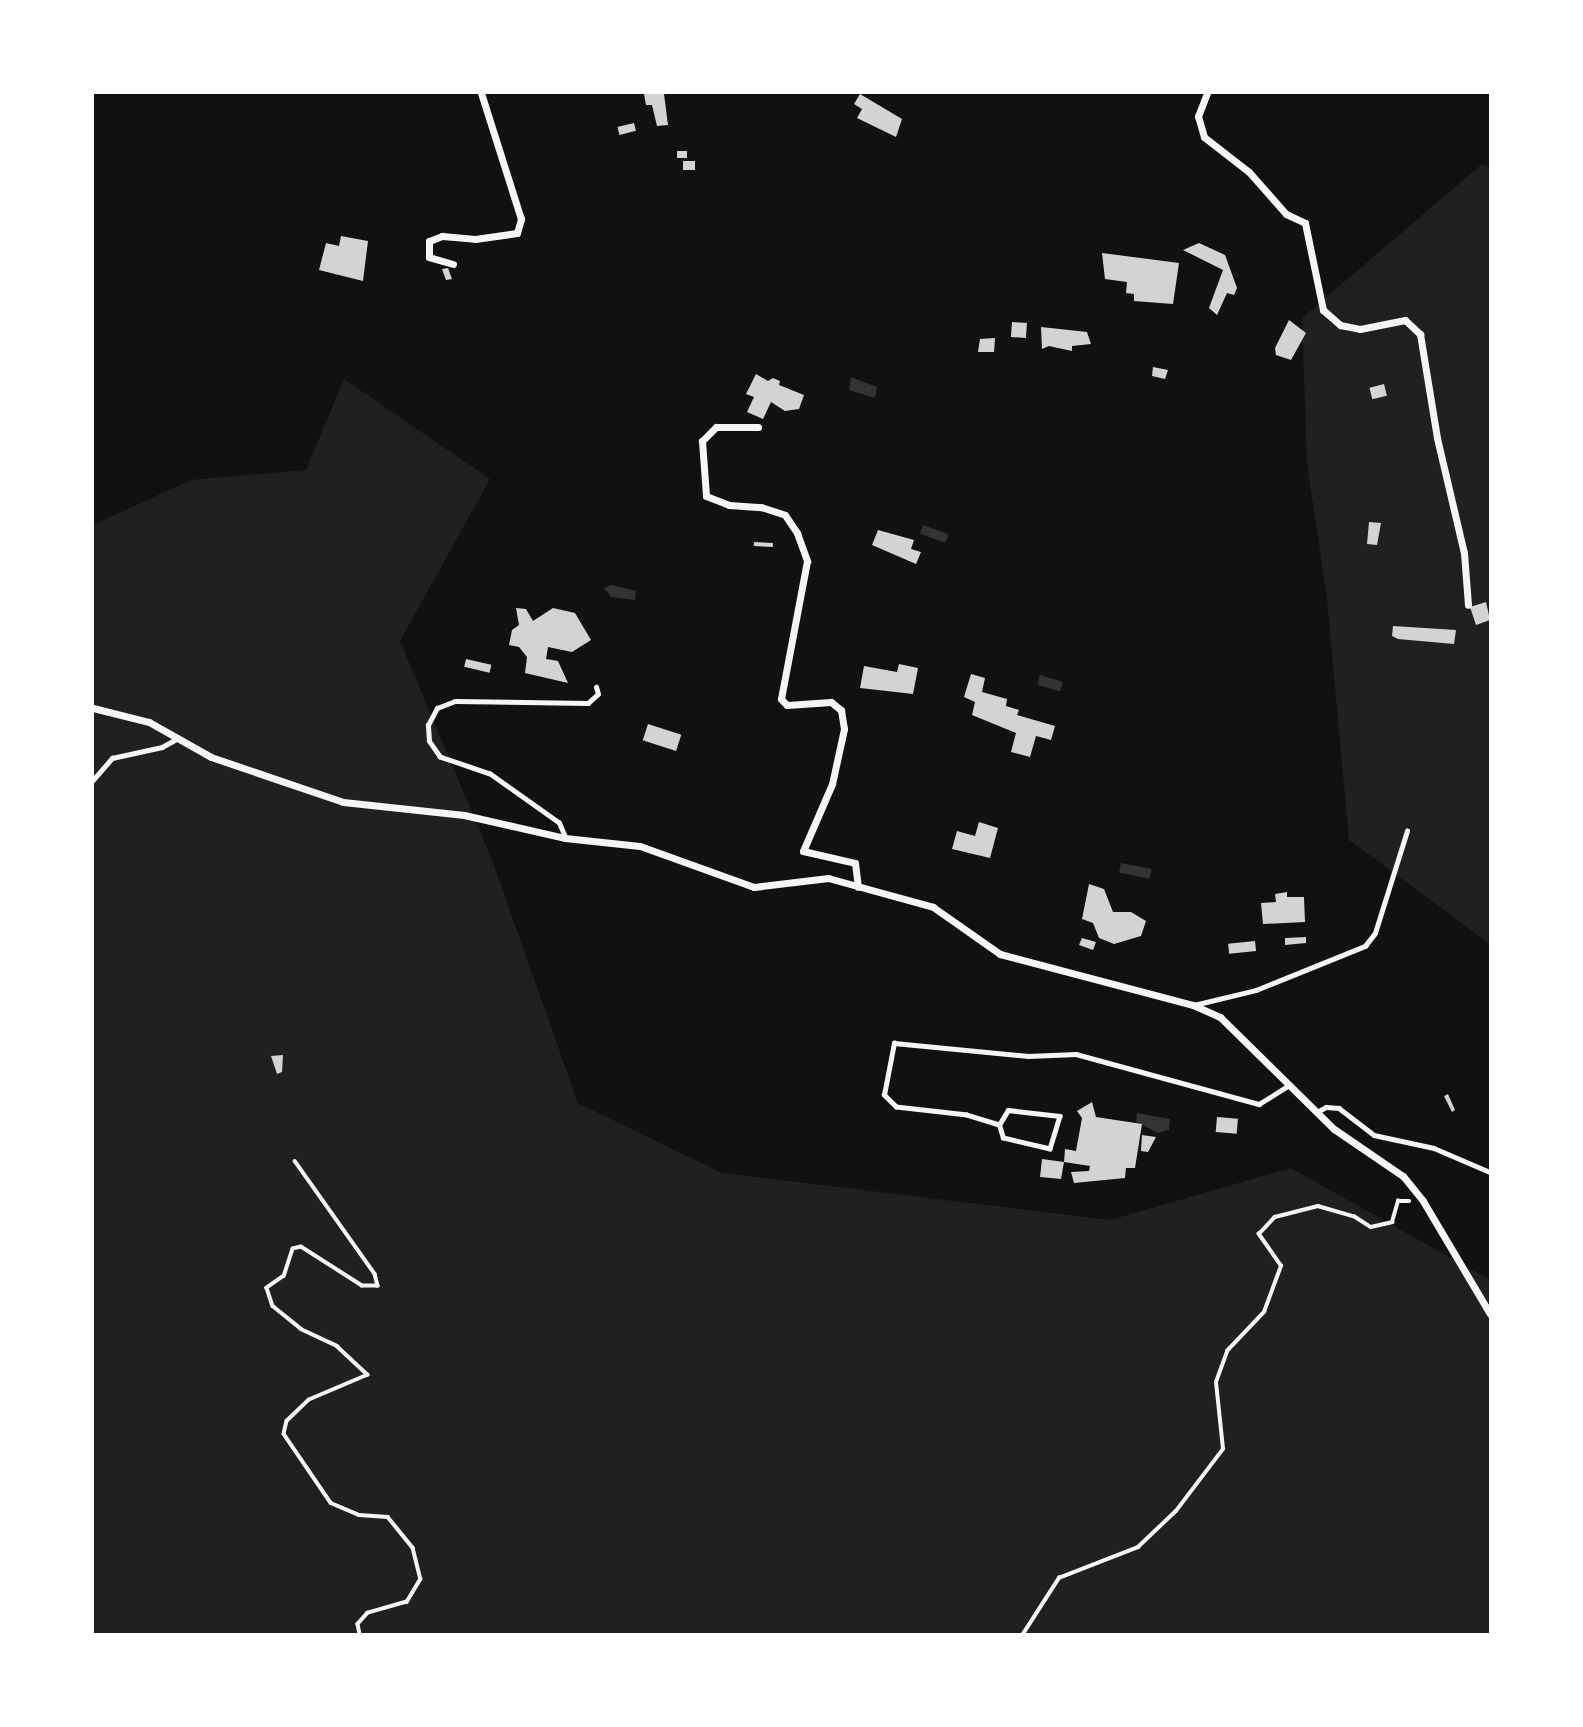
<!DOCTYPE html>
<style>
body{margin:0}
#map{position:relative;width:1583px;height:1727px;overflow:hidden;background:#111;font-family:Georgia,serif}
div>[style]{position:absolute}
[style*='--x']{left:calc(var(--x)*1px);top:calc(var(--y)*1px);width:calc(var(--w)*1px);rotate:calc(var(--a)*1deg)}
.green>*{inset:0;background:#202020}
.water>*{inset:0;background:#333;transform-origin:0 0}
.building>*{inset:0;background:#d3d3d3;transform-origin:0 0}
.path>*{height:3.5px;margin:-1.75px;padding:0 1.75px;transform-origin:1.75px;border-radius:1.75px;background:#f5f5f5}
.service>*{height:4.5px;margin:-2.25px;padding:0 2.25px;transform-origin:2.25px;border-radius:2.25px;background:#f5f5f5}
.minor>*{height:7px;margin:-3.5px;padding:0 3.5px;transform-origin:3.5px;border-radius:3.5px;background:#f5f5f5}
span{translate:-50% -50%;white-space:nowrap;text-align:center;line-height:1.15;-webkit-text-stroke:7px #fff;paint-order:stroke}
.frame{position:absolute;inset:0;border:94px solid #fff;pointer-events:none}
</style>
<div id="map">
<div class="green">
<div style="clip-path:polygon(1482px 164px,1490px 168px,1490px 944px,1349px 840px,1327px 599px,1307px 463px,1302px 318px)"></div>
<div style="clip-path:polygon(344px 379px,490px 479px,400px 641px,492px 860px,578px 1103px,722px 1173px,1110px 1220px,1291px 1168px,1490px 1280px,1490px 1634px,93px 1634px,93px 525px,191px 480px,306px 470px)"></div>
</div>
<div class="water">
<div style="clip-path:polygon(851px 377px,877px 387px,875px 398px,849px 390px)"></div>
<div style="left:923px;top:525px;width:27px;height:9px;rotate:20deg"></div>
<div style="clip-path:polygon(612px 585px,636px 591px,635px 600px,611px 597px,604px 588px)"></div>
<div style="left:1040px;top:675px;width:24px;height:10px;rotate:17deg"></div>
<div style="left:1121px;top:863px;width:31px;height:10px;rotate:11deg"></div>
<div style="clip-path:polygon(1137px 1113px,1170px 1119px,1169px 1130px,1158px 1133px,1136px 1122px)"></div>
</div>
<div class="building">
<div style="clip-path:polygon(644px 94px,664px 94px,668px 125px,657px 126px,652px 105px,646px 105px)"></div>
<div style="clip-path:polygon(860px 94px,902px 119px,896px 137px,857px 118px,862px 109px,854px 104px)"></div>
<div style="left:634px;top:123px;width:8px;height:17px;rotate:76deg"></div>
<div style="left:677px;top:151px;width:10px;height:7px"></div>
<div style="left:683px;top:161px;width:12px;height:9px"></div>
<div style="clip-path:polygon(341px 236px,368px 241px,363px 281px,319px 270px,326px 243px,339px 246px)"></div>
<div style="clip-path:polygon(1199px 243px,1225px 255px,1237px 288px,1234px 295px,1227px 293px,1217px 315px,1209px 308px,1223px 270px,1183px 250px)"></div>
<div style="clip-path:polygon(1102px 253px,1179px 263px,1173px 304px,1134px 301px,1134px 294px,1126px 293px,1127px 282px,1105px 279px)"></div>
<div style="clip-path:polygon(448px 268px,452px 279px,446px 280px,442px 269px)"></div>
<div style="clip-path:polygon(1289px 320px,1306px 333px,1291px 360px,1276px 355px,1275px 348px)"></div>
<div style="left:1012px;top:322px;width:15px;height:15px;rotate:4deg"></div>
<div style="clip-path:polygon(1041px 327px,1087px 332px,1091px 344px,1072px 346px,1072px 351px,1049px 346px,1042px 349px)"></div>
<div style="clip-path:polygon(995px 338px,994px 352px,978px 352px,980px 339px)"></div>
<div style="clip-path:polygon(1153px 367px,1168px 370px,1165px 379px,1152px 376px)"></div>
<div style="clip-path:polygon(756px 374px,768px 381px,773px 378px,780px 381px,779px 385px,804px 395px,799px 409px,785px 411px,771px 402px,763px 419px,747px 412px,754px 397px,746px 394px)"></div>
<div style="left:1384px;top:384px;width:12px;height:15px;rotate:76deg"></div>
<div style="clip-path:polygon(1369px 522px,1381px 523px,1377px 545px,1367px 544px)"></div>
<div style="clip-path:polygon(878px 530px,914px 540px,911px 549px,921px 552px,916px 564px,872px 545px)"></div>
<div style="left:754px;top:542px;width:19px;height:4px;rotate:3deg"></div>
<div style="clip-path:polygon(1486px 602px,1490px 620px,1476px 625px,1470px 607px)"></div>
<div style="clip-path:polygon(516px 608px,526px 609px,533px 621px,553px 608px,575px 613px,591px 640px,572px 652px,548px 647px,546px 659px,558px 661px,568px 683px,525px 673px,527px 657px,519px 647px,509px 645px,512px 630px,519px 625px)"></div>
<div style="clip-path:polygon(1393px 626px,1456px 630px,1454px 644px,1398px 639px,1392px 636px)"></div>
<div style="left:466px;top:659px;width:26px;height:8px;rotate:13deg"></div>
<div style="clip-path:polygon(899px 664px,918px 668px,913px 694px,860px 688px,864px 666px,897px 672px)"></div>
<div style="clip-path:polygon(971px 674px,985px 678px,982px 692px,1007px 699px,1006px 706px,1019px 710px,1017px 715px,1055px 726px,1051px 740px,1036px 736px,1030px 757px,1011px 752px,1016px 733px,972px 715px,975px 702px,964px 697px)"></div>
<div style="left:648px;top:724px;width:35px;height:17px;rotate:18deg"></div>
<div style="clip-path:polygon(979px 822px,998px 828px,990px 858px,952px 849px,957px 831px,975px 836px)"></div>
<div style="clip-path:polygon(1089px 884px,1104px 889px,1113px 912px,1131px 912px,1146px 921px,1141px 936px,1114px 944px,1099px 938px,1093px 923px,1082px 919px)"></div>
<div style="clip-path:polygon(1287px 892px,1287px 897px,1304px 897px,1305px 922px,1263px 924px,1261px 903px,1276px 902px,1275px 894px)"></div>
<div style="clip-path:polygon(1306px 937px,1306px 943px,1285px 945px,1285px 938px)"></div>
<div style="clip-path:polygon(1082px 938px,1096px 942px,1093px 950px,1079px 945px)"></div>
<div style="left:1255px;top:941px;width:10px;height:27px;rotate:84deg"></div>
<div style="clip-path:polygon(283px 1055px,282px 1072px,277px 1074px,271px 1056px)"></div>
<div style="clip-path:polygon(1448px 1094px,1455px 1110px,1452px 1112px,1444px 1096px)"></div>
<div style="clip-path:polygon(1092px 1102px,1096px 1117px,1142px 1124px,1135px 1168px,1126px 1168px,1125px 1178px,1074px 1183px,1071px 1172px,1089px 1171px,1090px 1166px,1064px 1162px,1061px 1179px,1040px 1177px,1042px 1159px,1064px 1162px,1065px 1149px,1076px 1151px,1082px 1118px,1077px 1111px)"></div>
<div style="left:1217px;top:1117px;width:21px;height:15px;rotate:5deg"></div>
<div style="clip-path:polygon(1142px 1135px,1156px 1137px,1148px 1152px,1141px 1151px)"></div>
</div>
<div class="path">
<div style="--x:295;--y:1161;--w:138;--a:54.7"></div>
<div style="--x:375;--y:1274;--w:12;--a:76"></div>
<div style="--x:378;--y:1286;--w:16;--a:180"></div>
<div style="--x:362;--y:1286;--w:72;--a:-147.4"></div>
<div style="--x:301;--y:1247;--w:8;--a:166"></div>
<div style="--x:293;--y:1249;--w:28;--a:108"></div>
<div style="--x:284;--y:1276;--w:21;--a:145"></div>
<div style="--x:267;--y:1288;--w:19;--a:72"></div>
<div style="--x:273;--y:1306;--w:36;--a:39"></div>
<div style="--x:301;--y:1329;--w:40;--a:25"></div>
<div style="--x:337;--y:1346;--w:42;--a:43.1"></div>
<div style="--x:368;--y:1375;--w:64;--a:157"></div>
<div style="--x:309;--y:1400;--w:30;--a:136"></div>
<div style="--x:287;--y:1421;--w:13;--a:103"></div>
<div style="--x:284;--y:1434;--w:83;--a:55.7"></div>
<div style="--x:331;--y:1503;--w:30;--a:23"></div>
<div style="--x:359;--y:1515;--w:29;--a:4"></div>
<div style="--x:388;--y:1517;--w:40;--a:51"></div>
<div style="--x:413;--y:1548;--w:32;--a:76"></div>
<div style="--x:421;--y:1579;--w:27;--a:121"></div>
<div style="--x:407;--y:1602;--w:41;--a:164.2"></div>
<div style="--x:368;--y:1613;--w:15;--a:132"></div>
<div style="--x:358;--y:1624;--w:10;--a:79"></div>
<div style="--x:1023;--y:1634;--w:67;--a:-57.3"></div>
<div style="--x:1059;--y:1578;--w:85;--a:-21.4"></div>
<div style="--x:1138;--y:1547;--w:52;--a:-43.5"></div>
<div style="--x:1176;--y:1511;--w:78;--a:-52.8"></div>
<div style="--x:1223;--y:1449;--w:67;--a:-96"></div>
<div style="--x:1216;--y:1382;--w:33;--a:-70"></div>
<div style="--x:1227;--y:1351;--w:54;--a:-46.5"></div>
<div style="--x:1264;--y:1312;--w:49;--a:-69.7"></div>
<div style="--x:1281;--y:1266;--w:39;--a:-125"></div>
<div style="--x:1259;--y:1234;--w:23;--a:-47"></div>
<div style="--x:1275;--y:1217;--w:44;--a:-14.3"></div>
<div style="--x:1318;--y:1206;--w:37;--a:16"></div>
<div style="--x:1354;--y:1216;--w:20;--a:33"></div>
<div style="--x:1371;--y:1227;--w:22;--a:-13"></div>
<div style="--x:1392;--y:1222;--w:22;--a:-74"></div>
<div style="--x:1398;--y:1201;--w:11;--a:0"></div>
</div>
<div class="service">
<div style="--x:93;--y:780;--w:29;--a:-49"></div>
<div style="--x:112;--y:758;--w:51;--a:-12.4"></div>
<div style="--x:162;--y:747;--w:18;--a:-29"></div>
<div style="--x:565;--y:837;--w:15;--a:-113"></div>
<div style="--x:559;--y:823;--w:85;--a:-144.6"></div>
<div style="--x:490;--y:774;--w:53;--a:-161.2"></div>
<div style="--x:440;--y:757;--w:19;--a:-125"></div>
<div style="--x:429;--y:741;--w:16;--a:-94"></div>
<div style="--x:428;--y:725;--w:19;--a:-62"></div>
<div style="--x:437;--y:708;--w:19;--a:-21"></div>
<div style="--x:455;--y:701;--w:133;--a:0.9"></div>
<div style="--x:588;--y:703;--w:13;--a:-42"></div>
<div style="--x:598;--y:694;--w:7;--a:-106"></div>
<div style="--x:1194;--y:1005;--w:64;--a:-13.6"></div>
<div style="--x:1256;--y:990;--w:118;--a:-22"></div>
<div style="--x:1365;--y:946;--w:16;--a:-52"></div>
<div style="--x:1375;--y:933;--w:107;--a:-72.6"></div>
<div style="--x:1317;--y:1112;--w:10;--a:-29"></div>
<div style="--x:1326;--y:1107;--w:13;--a:4"></div>
<div style="--x:1339;--y:1108;--w:44;--a:37.6"></div>
<div style="--x:1374;--y:1135;--w:61;--a:12.2"></div>
<div style="--x:1434;--y:1148;--w:61;--a:23.2"></div>
<div style="--x:999;--y:1125;--w:17;--a:-59"></div>
<div style="--x:1008;--y:1110;--w:52;--a:6.6"></div>
<div style="--x:1060;--y:1116;--w:34;--a:107"></div>
<div style="--x:1050;--y:1149;--w:48;--a:-166.8"></div>
<div style="--x:1003;--y:1138;--w:14;--a:-107"></div>
<div style="--x:999;--y:1125;--w:34;--a:-163"></div>
<div style="--x:967;--y:1115;--w:71;--a:-173.6"></div>
<div style="--x:896;--y:1107;--w:17;--a:-135"></div>
<div style="--x:884;--y:1095;--w:53;--a:-79.1"></div>
<div style="--x:894;--y:1043;--w:135;--a:5.5"></div>
<div style="--x:1028;--y:1056;--w:48;--a:-2.4"></div>
<div style="--x:1076;--y:1054;--w:190;--a:15.3"></div>
<div style="--x:1259;--y:1104;--w:32;--a:-32"></div>
</div>
<div class="minor">
<div style="--x:1207;--y:93;--w:25;--a:111"></div>
<div style="--x:1198;--y:116;--w:22;--a:74"></div>
<div style="--x:1204;--y:137;--w:57;--a:37.9"></div>
<div style="--x:1249;--y:172;--w:56;--a:48.6"></div>
<div style="--x:1286;--y:214;--w:21;--a:25"></div>
<div style="--x:1305;--y:223;--w:89;--a:78.3"></div>
<div style="--x:1323;--y:310;--w:23;--a:41"></div>
<div style="--x:1340;--y:325;--w:20;--a:11"></div>
<div style="--x:1360;--y:329;--w:46;--a:-11.3"></div>
<div style="--x:1405;--y:320;--w:21;--a:43"></div>
<div style="--x:1420;--y:334;--w:105;--a:80.7"></div>
<div style="--x:1437;--y:438;--w:118;--a:76.8"></div>
<div style="--x:1464;--y:553;--w:52;--a:85.6"></div>
<div style="--x:453;--y:264;--w:25;--a:-164"></div>
<div style="--x:429;--y:257;--w:16;--a:-90"></div>
<div style="--x:429;--y:241;--w:14;--a:-21"></div>
<div style="--x:442;--y:236;--w:33;--a:5"></div>
<div style="--x:475;--y:239;--w:42;--a:-8.1"></div>
<div style="--x:517;--y:233;--w:15;--a:-74"></div>
<div style="--x:521;--y:219;--w:132;--a:-107.6"></div>
<div style="--x:758;--y:427;--w:42;--a:180"></div>
<div style="--x:716;--y:427;--w:20;--a:135"></div>
<div style="--x:702;--y:441;--w:55;--a:85.8"></div>
<div style="--x:706;--y:496;--w:25;--a:21"></div>
<div style="--x:729;--y:505;--w:32;--a:4"></div>
<div style="--x:761;--y:507;--w:25;--a:18"></div>
<div style="--x:785;--y:515;--w:22;--a:56"></div>
<div style="--x:797;--y:533;--w:30;--a:70"></div>
<div style="--x:807;--y:561;--w:140;--a:100.7"></div>
<div style="--x:781;--y:699;--w:8;--a:45"></div>
<div style="--x:787;--y:705;--w:44;--a:-3.9"></div>
<div style="--x:831;--y:702;--w:13;--a:39"></div>
<div style="--x:841;--y:710;--w:19;--a:81"></div>
<div style="--x:844;--y:729;--w:56;--a:102.3"></div>
<div style="--x:832;--y:784;--w:73;--a:113.4"></div>
<div style="--x:803;--y:851;--w:53;--a:13"></div>
<div style="--x:855;--y:863;--w:24;--a:83"></div>
<div style="--x:93;--y:708;--w:58;--a:14"></div>
<div style="--x:149;--y:722;--w:71;--a:29.4"></div>
<div style="--x:211;--y:757;--w:139;--a:18.8"></div>
<div style="--x:343;--y:802;--w:122;--a:6.1"></div>
<div style="--x:464;--y:815;--w:104;--a:12.8"></div>
<div style="--x:565;--y:838;--w:75;--a:6.1"></div>
<div style="--x:640;--y:846;--w:121;--a:19.8"></div>
<div style="--x:754;--y:887;--w:75;--a:-6.9"></div>
<div style="--x:828;--y:878;--w:109;--a:15.4"></div>
<div style="--x:933;--y:907;--w:82;--a:35"></div>
<div style="--x:1000;--y:954;--w:200;--a:14.8"></div>
<div style="--x:1193;--y:1005;--w:30;--a:24"></div>
<div style="--x:1220;--y:1017;--w:160;--a:44.5"></div>
<div style="--x:1334;--y:1129;--w:83;--a:34.3"></div>
<div style="--x:1403;--y:1176;--w:32;--a:51"></div>
<div style="--x:1423;--y:1201;--w:131;--a:59.3"></div>
</div>
<div class="frame"></div>
</div>
